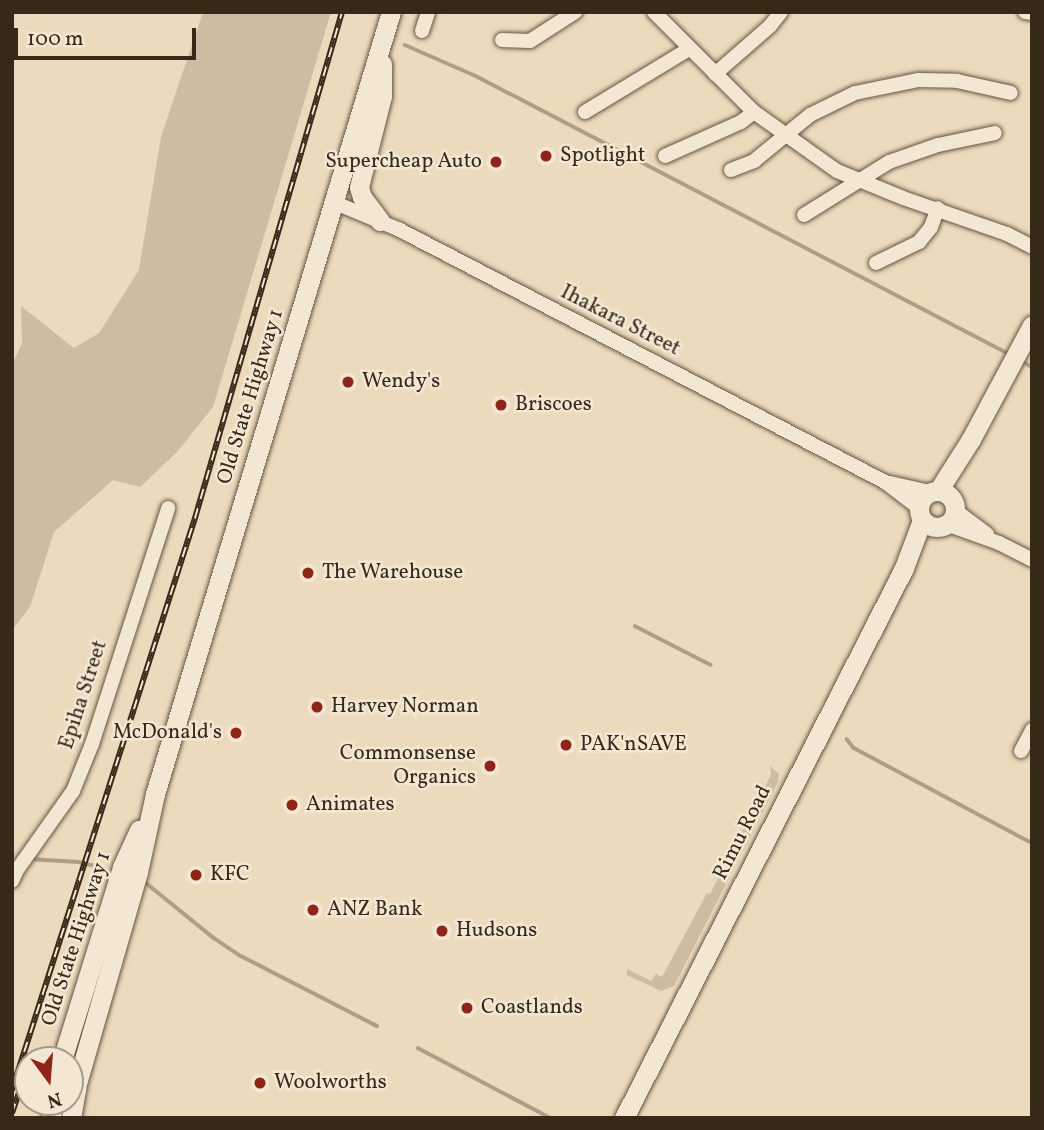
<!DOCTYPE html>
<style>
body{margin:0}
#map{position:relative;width:1044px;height:1130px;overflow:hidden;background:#ecdabd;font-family:Vollkorn,serif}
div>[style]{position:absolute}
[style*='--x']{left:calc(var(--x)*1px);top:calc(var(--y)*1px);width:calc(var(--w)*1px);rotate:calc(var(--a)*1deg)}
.green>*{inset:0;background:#cdbca1}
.stream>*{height:3.5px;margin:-1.75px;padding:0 1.75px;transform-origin:1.75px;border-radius:1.75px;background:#ae9e85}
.roads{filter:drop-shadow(0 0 2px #645541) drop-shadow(0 0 2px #645541)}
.street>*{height:14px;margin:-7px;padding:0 7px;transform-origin:7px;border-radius:7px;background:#f3e7d4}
.secondary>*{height:19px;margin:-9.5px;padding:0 9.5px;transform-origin:9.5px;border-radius:9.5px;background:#f3e7d4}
.secondary>.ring{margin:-9.5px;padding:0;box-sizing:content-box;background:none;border:19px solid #f3e7d4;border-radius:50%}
.rail>*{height:6px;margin-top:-3px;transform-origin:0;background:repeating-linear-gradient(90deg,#f3e7d4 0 10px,#362918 0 20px);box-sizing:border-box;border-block:2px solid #362918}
.dots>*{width:19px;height:19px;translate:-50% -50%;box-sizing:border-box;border:4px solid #f3e7d4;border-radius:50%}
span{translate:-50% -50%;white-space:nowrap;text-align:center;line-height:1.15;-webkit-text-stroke:5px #f3e7d4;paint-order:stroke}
.poi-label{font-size:21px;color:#362918}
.left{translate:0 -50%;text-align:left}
.right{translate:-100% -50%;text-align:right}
.street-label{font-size:21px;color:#362918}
.frame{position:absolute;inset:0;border:14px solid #362918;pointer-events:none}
.north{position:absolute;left:14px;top:1046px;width:70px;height:70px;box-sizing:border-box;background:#f3e7d4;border:2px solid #a79b89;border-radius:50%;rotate:164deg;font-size:19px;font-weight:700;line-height:28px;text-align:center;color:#362918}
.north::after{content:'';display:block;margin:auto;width:24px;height:32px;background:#8f2418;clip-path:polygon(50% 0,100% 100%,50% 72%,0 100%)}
.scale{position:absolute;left:14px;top:28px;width:182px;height:32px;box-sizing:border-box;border:4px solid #362918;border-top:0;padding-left:9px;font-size:21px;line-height:24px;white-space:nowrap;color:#362918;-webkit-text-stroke:5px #f3e7d4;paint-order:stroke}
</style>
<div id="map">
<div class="green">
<div style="clip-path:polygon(203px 12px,331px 12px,213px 407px,177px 452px,140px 487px,113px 480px,54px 532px,30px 607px,12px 630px,12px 365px,22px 343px,21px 306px,74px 348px,99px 333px,139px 270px,161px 137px)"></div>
<div style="clip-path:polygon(770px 766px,779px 774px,778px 782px,674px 986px,661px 991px,627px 975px,627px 969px,651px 981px,656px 974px,662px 977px,707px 893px,710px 894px,771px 775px)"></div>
</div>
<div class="stream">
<div style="--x:405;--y:45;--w:77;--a:23.6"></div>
<div style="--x:476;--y:76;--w:603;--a:27.54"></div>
<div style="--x:1020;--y:360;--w:14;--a:30"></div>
<div style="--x:635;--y:626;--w:85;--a:27.2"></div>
<div style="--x:847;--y:739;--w:11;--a:52"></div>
<div style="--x:854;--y:748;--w:202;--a:28.1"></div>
<div style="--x:28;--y:859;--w:51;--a:3.4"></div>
<div style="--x:79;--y:862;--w:25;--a:14"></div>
<div style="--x:145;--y:882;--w:89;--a:39.1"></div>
<div style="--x:214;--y:938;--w:32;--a:34"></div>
<div style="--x:241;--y:956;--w:153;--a:27.2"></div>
<div style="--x:418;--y:1048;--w:150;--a:27.8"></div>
</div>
<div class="roads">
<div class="street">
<div style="--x:654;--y:12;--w:141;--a:45"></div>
<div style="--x:754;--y:112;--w:102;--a:35.4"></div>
<div style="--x:837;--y:171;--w:71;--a:22.2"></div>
<div style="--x:903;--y:198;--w:110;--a:19.1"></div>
<div style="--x:1007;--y:234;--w:28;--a:27"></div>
<div style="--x:1025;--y:12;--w:7;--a:8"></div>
<div style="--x:422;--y:31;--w:20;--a:-72"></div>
<div style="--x:502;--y:40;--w:28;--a:2"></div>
<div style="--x:530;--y:41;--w:54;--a:-32.8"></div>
<div style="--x:715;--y:74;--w:73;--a:-41.1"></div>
<div style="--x:770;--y:26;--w:18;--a:-52"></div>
<div style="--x:585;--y:112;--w:122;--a:-31.2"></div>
<div style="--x:665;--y:156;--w:83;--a:-24.1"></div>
<div style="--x:741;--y:122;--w:16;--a:-38"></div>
<div style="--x:731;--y:170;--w:25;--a:-21"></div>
<div style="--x:754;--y:161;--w:72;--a:-39.4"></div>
<div style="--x:810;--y:115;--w:50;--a:-26.1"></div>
<div style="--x:855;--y:93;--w:64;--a:-11.7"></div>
<div style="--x:918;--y:80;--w:39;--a:1"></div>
<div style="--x:957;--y:81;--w:55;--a:12.5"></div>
<div style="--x:333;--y:202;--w:70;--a:22.6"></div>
<div style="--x:398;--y:229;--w:549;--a:27.45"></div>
<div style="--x:885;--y:482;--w:43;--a:37.4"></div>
<div style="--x:804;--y:215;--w:100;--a:-31.9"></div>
<div style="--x:889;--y:162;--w:52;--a:-19.1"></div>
<div style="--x:938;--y:145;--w:58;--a:-11.9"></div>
<div style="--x:876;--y:263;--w:48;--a:-26"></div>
<div style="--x:919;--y:242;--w:19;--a:-51"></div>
<div style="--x:931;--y:227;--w:20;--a:-70"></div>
<div style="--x:890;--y:483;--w:41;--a:12.7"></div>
<div style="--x:955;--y:510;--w:40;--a:37"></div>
<div style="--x:946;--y:524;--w:56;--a:19.7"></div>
<div style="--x:999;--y:543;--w:37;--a:27"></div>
<div style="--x:1021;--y:751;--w:24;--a:-62"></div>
<div style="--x:12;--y:881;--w:12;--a:-66"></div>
<div style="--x:17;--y:870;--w:97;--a:-54.7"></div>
<div style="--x:73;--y:791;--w:51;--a:-68"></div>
<div style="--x:92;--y:744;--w:248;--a:-72.1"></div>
</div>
<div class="secondary">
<div style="--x:380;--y:221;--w:30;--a:-127"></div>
<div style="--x:362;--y:197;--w:10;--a:-107"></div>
<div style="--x:359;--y:187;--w:94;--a:-75.8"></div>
<div style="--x:382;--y:96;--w:32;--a:-90"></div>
<div style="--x:938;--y:491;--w:62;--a:-57.6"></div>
<div style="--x:971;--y:439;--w:129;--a:-61.8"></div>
<div class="ring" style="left:919px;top:491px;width:17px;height:17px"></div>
<div style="--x:62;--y:1060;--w:202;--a:-72.7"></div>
<div style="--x:122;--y:867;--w:41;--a:-65.3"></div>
<div style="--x:51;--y:1118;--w:16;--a:-83"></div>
<div style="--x:71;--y:1118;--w:39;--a:-80"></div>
<div style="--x:78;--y:1080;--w:216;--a:-73.9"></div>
<div style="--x:138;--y:872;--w:80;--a:-77.7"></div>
<div style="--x:155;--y:794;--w:817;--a:-73.21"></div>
<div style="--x:624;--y:1118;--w:617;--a:-63.02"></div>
<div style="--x:904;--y:568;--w:51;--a:-69.4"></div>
</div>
</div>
<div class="rail">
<div style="--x:12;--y:1090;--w:601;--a:-72.26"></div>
<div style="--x:195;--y:518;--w:527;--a:-73.8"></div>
<div style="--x:12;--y:1113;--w:34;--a:-71"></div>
</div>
<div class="dots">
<div style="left:546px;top:156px;background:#8f2418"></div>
<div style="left:496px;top:162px;background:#8f2418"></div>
<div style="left:348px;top:382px;background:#8f2418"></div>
<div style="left:501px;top:405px;background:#8f2418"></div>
<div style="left:308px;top:573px;background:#8f2418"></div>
<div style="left:317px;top:707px;background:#8f2418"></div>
<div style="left:236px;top:733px;background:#8f2418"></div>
<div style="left:566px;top:745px;background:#8f2418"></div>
<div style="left:490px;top:766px;background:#8f2418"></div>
<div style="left:292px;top:805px;background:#8f2418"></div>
<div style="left:196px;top:875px;background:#8f2418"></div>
<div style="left:313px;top:910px;background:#8f2418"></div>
<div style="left:442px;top:931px;background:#8f2418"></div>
<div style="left:467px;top:1008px;background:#8f2418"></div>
<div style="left:260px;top:1083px;background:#8f2418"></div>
</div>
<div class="poi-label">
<span class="left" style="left:560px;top:156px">Spotlight</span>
<span class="right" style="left:482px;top:162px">Supercheap Auto</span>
<span class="left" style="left:362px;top:382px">Wendy's</span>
<span class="left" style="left:515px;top:405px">Briscoes</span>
<span class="left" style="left:322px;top:573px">The Warehouse</span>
<span class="left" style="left:331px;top:707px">Harvey Norman</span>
<span class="right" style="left:222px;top:733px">McDonald's</span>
<span class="left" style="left:580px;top:745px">PAK'nSAVE</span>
<span class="right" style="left:476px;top:766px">Commonsense<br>Organics</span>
<span class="left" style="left:306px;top:805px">Animates</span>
<span class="left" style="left:210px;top:875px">KFC</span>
<span class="left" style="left:327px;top:910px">ANZ Bank</span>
<span class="left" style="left:456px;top:931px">Hudsons</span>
<span class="left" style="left:481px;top:1008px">Coastlands</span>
<span class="left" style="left:274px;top:1083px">Woolworths</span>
</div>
<div class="street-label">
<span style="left:620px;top:321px;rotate:27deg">Ihakara Street</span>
<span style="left:251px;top:397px;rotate:-73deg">Old State Highway 1</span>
<span style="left:84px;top:695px;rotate:-72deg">Epiha Street</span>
<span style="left:743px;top:833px;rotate:-63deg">Rimu Road</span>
<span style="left:77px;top:939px;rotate:-72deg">Old State Highway 1</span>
</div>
<div class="frame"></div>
<div class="north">N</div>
<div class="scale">100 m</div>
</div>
